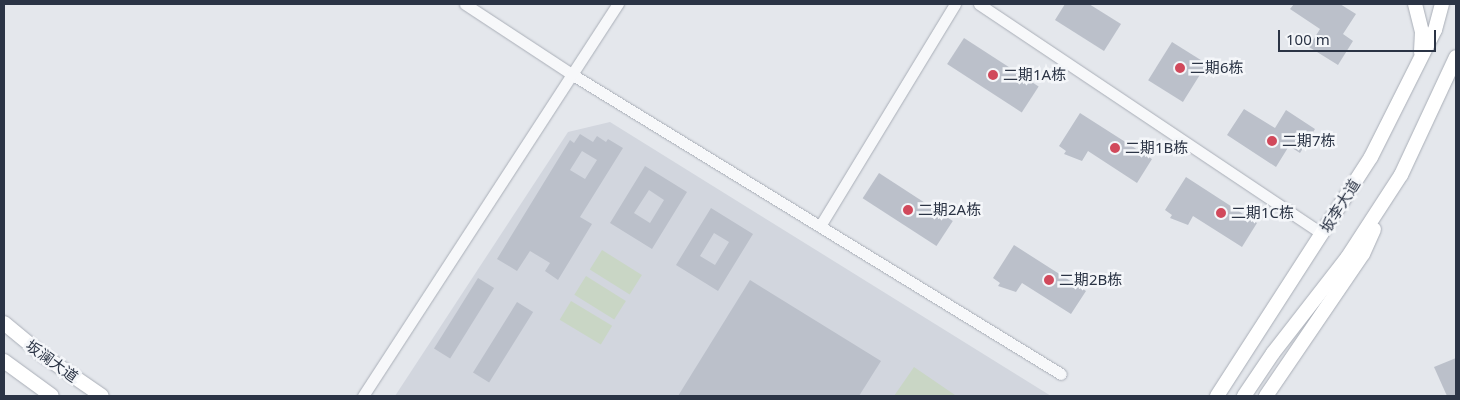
<!DOCTYPE html>
<meta charset="utf-8">
<style>
body{margin:0}
#map{position:relative;width:1460px;height:400px;overflow:hidden;background:#e4e7ec;font-family:"Noto Sans","Noto Sans SC",sans-serif}
div>[style]{position:absolute}
[style*='--x']{left:calc(var(--x)*1px);top:calc(var(--y)*1px);width:calc(var(--w)*1px);rotate:calc(var(--a)*1deg)}
.built>*{inset:0;background:#d2d6de}
.green>*{inset:0;background:#c9d6c5;transform-origin:0 0}
.building>*{inset:0;background:#bbc0ca;transform-origin:0 0}
.roads{filter:drop-shadow(0 0 1px #a9aeb7) drop-shadow(0 0 1px #a9aeb7)}
.minor>*{height:11px;margin:-5.5px;padding:0 5.5px;transform-origin:5.5px;border-radius:5.5px;background:#f7f8fa}
.major>*{height:14px;margin:-7px;padding:0 7px;transform-origin:7px;border-radius:7px;background:#fff}
.dots>*{width:14px;height:14px;translate:-50% -50%;box-sizing:border-box;border:2px solid #f4f6f9;border-radius:50%}
span{translate:-50% -50%;white-space:nowrap;text-align:center;line-height:1.15;-webkit-text-stroke:5px #f4f6f9;paint-order:stroke}
.poi-label{font-size:15px;color:#2b3445}
.left{translate:0 -50%;text-align:left}
.street-label{font-size:15px;color:#2b3445}
.frame{position:absolute;inset:0;border:5px solid #2b3445;pointer-events:none}
.scale{position:absolute;left:1278px;top:30px;width:158px;height:22px;box-sizing:border-box;border:2px solid #2b3445;border-top:0;padding-left:6px;font-size:15px;line-height:18px;white-space:nowrap;color:#2b3445;-webkit-text-stroke:4px #f4f6f9;paint-order:stroke}
</style>
<div id="map">
<div class="built">
<div style="clip-path:polygon(610px 122px,1051px 396px,395px 396px,568px 132px)"></div>
</div>
<div class="green">
<div style="left:602px;top:250px;width:47px;height:23px;rotate:32deg"></div>
<div style="left:586px;top:276px;width:47px;height:22px;rotate:32deg"></div>
<div style="left:571px;top:301px;width:48px;height:22px;rotate:31deg"></div>
<div style="clip-path:polygon(914px 367px,955px 395px,955px 396px,894px 396px)"></div>
</div>
<div class="building">
<div style="clip-path:polygon(1065px 4px,1089px 4px,1121px 24px,1104px 51px,1055px 20px)"></div>
<div style="clip-path:polygon(1294px 4px,1340px 4px,1356px 14px,1343px 34px,1353px 41px,1338px 65px,1309px 47px,1320px 29px,1290px 9px)"></div>
<div style="left:964px;top:38px;width:89px;height:31px;rotate:33deg"></div>
<div style="left:1172px;top:42px;width:41px;height:45px;rotate:32deg"></div>
<div style="clip-path:polygon(1244px 109px,1275px 128px,1286px 110px,1315px 129px,1300px 153px,1289px 146px,1276px 167px,1227px 135px)"></div>
<div style="clip-path:polygon(1080px 113px,1152px 159px,1137px 183px,1088px 151px,1082px 161px,1064px 154px,1066px 151px,1059px 146px)"></div>
<div style="clip-path:polygon(evenodd,580px 134px,593px 142px,597px 136px,606px 142px,608px 139px,623px 148px,580px 217px,592px 224px,558px 280px,545px 271px,550px 263px,530px 251px,517px 271px,497px 259px,570px 140px,574px 143px,580px 134px,582px 151px,597px 160px,585px 179px,570px 170px,582px 151px)"></div>
<div style="clip-path:polygon(evenodd,645px 166px,687px 192px,652px 249px,610px 223px,645px 166px,649px 190px,664px 200px,650px 223px,634px 213px,649px 190px)"></div>
<div style="left:879px;top:173px;width:88px;height:30px;rotate:33deg"></div>
<div style="clip-path:polygon(1186px 177px,1257px 223px,1242px 247px,1193px 216px,1188px 225px,1170px 218px,1172px 215px,1165px 210px)"></div>
<div style="clip-path:polygon(evenodd,711px 208px,753px 234px,718px 291px,676px 265px,711px 208px,714px 233px,729px 242px,715px 265px,700px 256px,714px 233px)"></div>
<div style="clip-path:polygon(1014px 245px,1086px 291px,1071px 314px,1022px 283px,1016px 292px,998px 286px,1000px 283px,993px 278px)"></div>
<div style="left:478px;top:278px;width:19px;height:83px;rotate:32deg"></div>
<div style="clip-path:polygon(750px 280px,881px 361px,859px 396px,678px 396px)"></div>
<div style="left:517px;top:302px;width:19px;height:83px;rotate:32deg"></div>
<div style="clip-path:polygon(1456px 358px,1456px 396px,1447px 396px,1434px 367px)"></div>
</div>
<div class="roads">
<div class="minor">
<div style="--x:465;--y:4;--w:129;--a:33.3"></div>
<div style="--x:573;--y:75;--w:572;--a:31.5"></div>
<div style="--x:979;--y:4;--w:413;--a:33.8"></div>
<div style="--x:820;--y:226;--w:260;--a:-58.7"></div>
<div style="--x:363;--y:396;--w:468;--a:-57"></div>
</div>
<div class="major">
<div style="--x:1415;--y:4;--w:29;--a:76"></div>
<div style="--x:1422;--y:32;--w:20;--a:93"></div>
<div style="--x:4;--y:323;--w:52;--a:39.5"></div>
<div style="--x:44;--y:356;--w:70;--a:34.6"></div>
<div style="--x:4;--y:361;--w:59;--a:36.1"></div>
<div style="--x:1217;--y:396;--w:284;--a:-57.2"></div>
<div style="--x:1371;--y:157;--w:142;--a:-63.3"></div>
<div style="--x:1435;--y:30;--w:27;--a:-75"></div>
<div style="--x:1244;--y:396;--w:52;--a:-56"></div>
<div style="--x:1273;--y:353;--w:120;--a:-52.1"></div>
<div style="--x:1347;--y:258;--w:99;--a:-57"></div>
<div style="--x:1401;--y:175;--w:130;--a:-65"></div>
<div style="--x:1266;--y:396;--w:172;--a:-55.7"></div>
<div style="--x:1363;--y:254;--w:27;--a:-66"></div>
</div>
</div>
<div class="dots">
<div style="left:1180px;top:68px;background:#d1495b"></div>
<div style="left:993px;top:75px;background:#d1495b"></div>
<div style="left:1272px;top:141px;background:#d1495b"></div>
<div style="left:1115px;top:148px;background:#d1495b"></div>
<div style="left:908px;top:210px;background:#d1495b"></div>
<div style="left:1221px;top:213px;background:#d1495b"></div>
<div style="left:1049px;top:280px;background:#d1495b"></div>
</div>
<div class="poi-label">
<span class="left" style="left:1190px;top:68px">二期6栋</span>
<span class="left" style="left:1003px;top:75px">二期1A栋</span>
<span class="left" style="left:1282px;top:141px">二期7栋</span>
<span class="left" style="left:1125px;top:148px">二期1B栋</span>
<span class="left" style="left:918px;top:210px">二期2A栋</span>
<span class="left" style="left:1231px;top:213px">二期1C栋</span>
<span class="left" style="left:1059px;top:280px">二期2B栋</span>
</div>
<div class="street-label">
<span style="left:1340px;top:206px;rotate:-58deg">坂李大道</span>
<span style="left:52px;top:361px;rotate:36deg">坂澜大道</span>
</div>
<div class="frame"></div>
<div class="scale">100 m</div>
</div>
